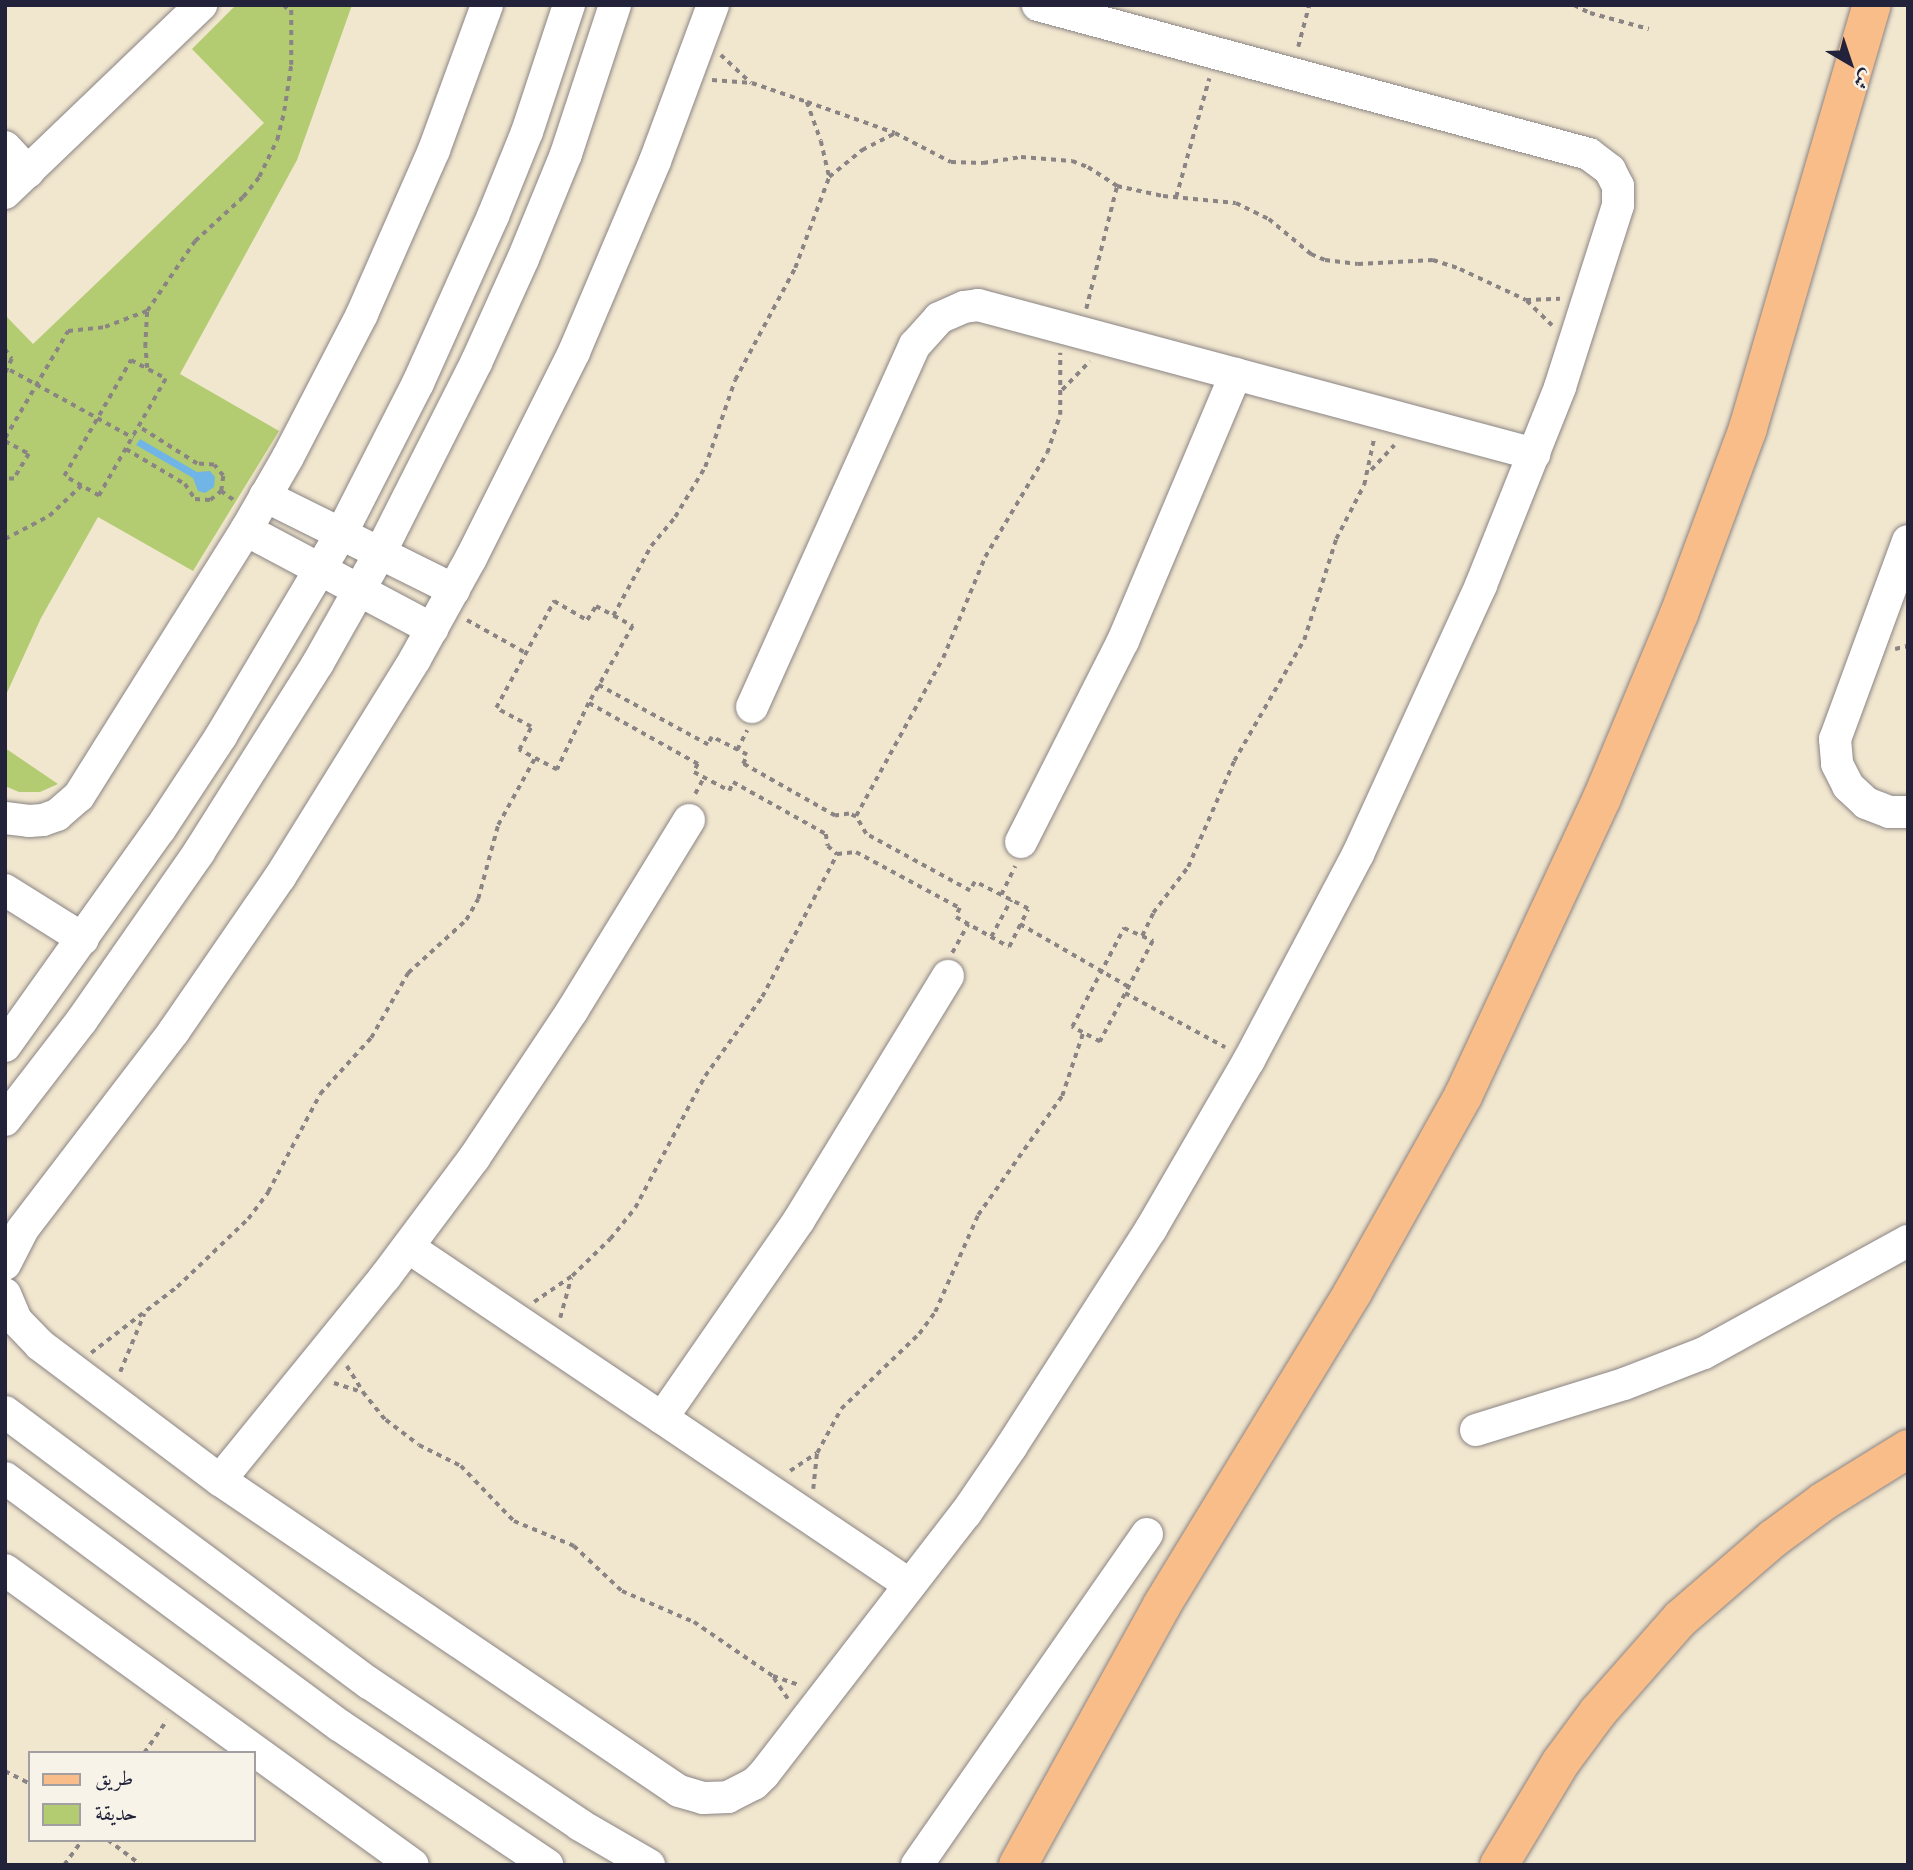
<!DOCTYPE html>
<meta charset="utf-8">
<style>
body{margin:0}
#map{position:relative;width:1913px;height:1870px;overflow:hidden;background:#f1e6ce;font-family:"IM FELL Great Primer",Amiri,serif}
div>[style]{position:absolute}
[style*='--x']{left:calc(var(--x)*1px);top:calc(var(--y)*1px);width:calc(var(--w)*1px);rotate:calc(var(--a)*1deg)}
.green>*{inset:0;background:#b3cc71}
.water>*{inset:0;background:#71b5e7}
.path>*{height:3.5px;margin-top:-1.75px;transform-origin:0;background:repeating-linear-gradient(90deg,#8a8484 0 5px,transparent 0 10px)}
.roads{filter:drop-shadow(0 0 2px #8a8484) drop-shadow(0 0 2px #8a8484)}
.minor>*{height:32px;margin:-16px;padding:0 16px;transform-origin:16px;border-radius:16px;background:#fff}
.major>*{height:38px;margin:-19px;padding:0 19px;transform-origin:19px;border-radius:19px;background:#f8bd89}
.highway>*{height:38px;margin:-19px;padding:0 19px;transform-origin:19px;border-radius:19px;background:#f8bd89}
span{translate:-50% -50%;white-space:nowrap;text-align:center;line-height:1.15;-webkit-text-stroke:5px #f7f3e8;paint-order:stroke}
.frame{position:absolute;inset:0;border:7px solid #22223b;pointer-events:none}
.legend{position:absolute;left:28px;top:1751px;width:228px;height:91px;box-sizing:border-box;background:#f7f3e8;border:2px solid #a29fa3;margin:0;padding:9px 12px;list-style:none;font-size:21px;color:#22223b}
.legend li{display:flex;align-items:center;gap:14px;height:35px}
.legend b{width:35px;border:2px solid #a29fa3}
.north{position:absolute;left:1815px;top:28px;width:70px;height:70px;-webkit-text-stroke:5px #f7f3e8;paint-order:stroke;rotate:141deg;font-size:19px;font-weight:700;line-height:28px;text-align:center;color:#22223b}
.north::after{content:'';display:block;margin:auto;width:24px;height:32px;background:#22223b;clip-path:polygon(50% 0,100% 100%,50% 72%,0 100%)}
</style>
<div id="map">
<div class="green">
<div style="clip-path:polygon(236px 5px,352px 5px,297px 160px,180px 374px,279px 431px,193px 571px,98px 517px,41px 618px,5px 697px,5px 315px,33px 344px,264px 123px,192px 49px)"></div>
<div style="clip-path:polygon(5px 749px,5px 748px,58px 784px,40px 792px,19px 792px,5px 786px)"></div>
</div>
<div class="water">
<div style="clip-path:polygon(140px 439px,197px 472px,210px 471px,215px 477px,214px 487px,205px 493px,198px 491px,193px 478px,136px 445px)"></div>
</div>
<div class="path">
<div style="--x:284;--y:5;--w:9;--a:49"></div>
<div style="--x:1574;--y:5;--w:18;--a:27"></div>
<div style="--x:1590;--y:13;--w:61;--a:15.2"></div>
<div style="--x:1298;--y:47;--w:43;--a:-75.3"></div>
<div style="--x:721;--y:55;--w:41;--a:43"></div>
<div style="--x:712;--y:80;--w:40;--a:4.3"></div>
<div style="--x:752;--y:83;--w:58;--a:19.1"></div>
<div style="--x:807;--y:102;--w:93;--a:19.4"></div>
<div style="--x:895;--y:133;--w:63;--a:27.4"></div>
<div style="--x:951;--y:162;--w:32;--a:2"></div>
<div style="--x:983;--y:163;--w:38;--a:-9"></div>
<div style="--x:1021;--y:157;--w:51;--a:4.5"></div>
<div style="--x:1072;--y:161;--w:17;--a:21"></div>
<div style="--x:1088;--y:167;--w:35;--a:33"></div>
<div style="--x:1117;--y:186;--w:47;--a:12.3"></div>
<div style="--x:1163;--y:196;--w:73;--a:5.5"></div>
<div style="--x:1236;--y:203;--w:37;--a:26"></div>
<div style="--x:1269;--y:219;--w:55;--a:39.8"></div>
<div style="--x:1311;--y:254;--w:15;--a:23"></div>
<div style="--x:1325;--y:260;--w:33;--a:7"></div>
<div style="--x:1358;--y:264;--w:75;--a:-3.1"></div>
<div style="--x:1433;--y:260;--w:28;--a:18"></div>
<div style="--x:1460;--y:269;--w:73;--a:25.2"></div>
<div style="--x:1526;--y:300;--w:34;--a:-2"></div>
<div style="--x:807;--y:102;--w:41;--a:70.3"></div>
<div style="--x:821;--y:141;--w:37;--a:77"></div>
<div style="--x:1176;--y:197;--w:123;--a:-74.4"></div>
<div style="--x:1527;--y:301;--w:35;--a:44"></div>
<div style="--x:1086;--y:309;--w:127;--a:-75.9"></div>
<div style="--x:5;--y:349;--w:12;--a:55"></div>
<div style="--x:12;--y:359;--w:17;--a:115"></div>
<div style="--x:131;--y:360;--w:40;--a:28"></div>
<div style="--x:166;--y:379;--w:135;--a:119.8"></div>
<div style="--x:99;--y:496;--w:40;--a:-150.3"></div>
<div style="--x:64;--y:476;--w:134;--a:-60"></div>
<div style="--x:147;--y:368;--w:21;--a:-95"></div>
<div style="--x:145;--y:347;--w:36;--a:-87"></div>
<div style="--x:10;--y:370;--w:141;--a:28.9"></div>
<div style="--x:1062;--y:390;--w:40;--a:-46"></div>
<div style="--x:5;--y:438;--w:124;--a:-59.5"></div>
<div style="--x:68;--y:331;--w:37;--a:-6"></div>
<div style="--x:105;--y:327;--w:45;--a:-20.9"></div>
<div style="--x:147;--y:311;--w:85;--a:-55.6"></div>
<div style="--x:195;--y:241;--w:65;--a:-42.5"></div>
<div style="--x:243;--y:197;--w:26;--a:-51"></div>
<div style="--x:259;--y:177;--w:41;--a:-64.1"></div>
<div style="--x:277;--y:140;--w:30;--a:-76"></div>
<div style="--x:284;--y:111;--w:47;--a:-81.3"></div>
<div style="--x:291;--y:65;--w:60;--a:-90"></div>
<div style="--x:5;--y:441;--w:27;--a:28"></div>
<div style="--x:29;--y:454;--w:29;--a:121"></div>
<div style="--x:14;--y:479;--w:9;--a:180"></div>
<div style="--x:126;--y:449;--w:69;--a:30.7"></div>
<div style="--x:185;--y:484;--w:18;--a:56"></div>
<div style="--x:195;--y:499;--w:15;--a:4"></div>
<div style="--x:210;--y:500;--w:14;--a:-39"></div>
<div style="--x:221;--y:491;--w:15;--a:-82"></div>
<div style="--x:223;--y:476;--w:14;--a:-129"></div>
<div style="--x:214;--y:465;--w:17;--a:-177"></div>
<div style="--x:197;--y:464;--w:69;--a:-147.5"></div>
<div style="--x:1371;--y:470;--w:34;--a:-47"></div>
<div style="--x:221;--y:491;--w:16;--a:35"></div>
<div style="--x:5;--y:539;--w:50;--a:-27.6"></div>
<div style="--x:49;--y:516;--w:44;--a:-43.2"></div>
<div style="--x:554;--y:601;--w:38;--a:30"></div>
<div style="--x:587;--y:620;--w:17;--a:-57"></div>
<div style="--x:596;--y:606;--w:42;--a:28.4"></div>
<div style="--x:633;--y:626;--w:89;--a:119.7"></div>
<div style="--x:589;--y:703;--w:74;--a:115.5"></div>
<div style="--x:557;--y:770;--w:43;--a:-152.2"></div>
<div style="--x:519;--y:750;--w:26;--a:-62"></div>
<div style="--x:531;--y:727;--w:40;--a:-152"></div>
<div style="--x:496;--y:708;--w:122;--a:-61.5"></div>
<div style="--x:613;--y:616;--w:80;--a:-61.5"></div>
<div style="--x:651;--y:546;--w:38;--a:-50"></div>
<div style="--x:675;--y:517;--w:58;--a:-59"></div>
<div style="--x:705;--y:467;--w:92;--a:-71"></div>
<div style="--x:735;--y:380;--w:127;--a:-61.8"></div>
<div style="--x:795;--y:268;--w:97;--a:-69.5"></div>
<div style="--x:829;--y:177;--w:43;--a:-39.3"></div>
<div style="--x:862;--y:150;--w:37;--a:-27"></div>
<div style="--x:467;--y:620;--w:68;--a:29.2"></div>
<div style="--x:1895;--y:649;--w:13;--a:-13"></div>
<div style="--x:589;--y:703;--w:125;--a:29.2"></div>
<div style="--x:698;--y:764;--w:9;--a:117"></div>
<div style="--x:694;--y:772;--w:40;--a:28"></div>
<div style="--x:729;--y:791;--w:10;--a:-66"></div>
<div style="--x:733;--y:782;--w:107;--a:29.2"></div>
<div style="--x:826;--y:834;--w:12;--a:81"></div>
<div style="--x:828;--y:846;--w:12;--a:42"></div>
<div style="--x:837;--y:854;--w:19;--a:-6"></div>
<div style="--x:856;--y:852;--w:118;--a:28.3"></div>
<div style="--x:960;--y:908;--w:10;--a:114"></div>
<div style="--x:956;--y:917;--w:61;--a:29.5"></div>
<div style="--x:1009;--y:947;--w:42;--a:-63.4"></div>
<div style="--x:1028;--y:909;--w:59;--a:-153"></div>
<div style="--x:975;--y:882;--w:10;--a:119"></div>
<div style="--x:970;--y:891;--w:119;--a:-151.3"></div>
<div style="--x:866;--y:834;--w:20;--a:-120"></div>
<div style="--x:856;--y:817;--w:8;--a:-157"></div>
<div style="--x:849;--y:814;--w:14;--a:172"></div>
<div style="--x:835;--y:816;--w:106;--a:-150.5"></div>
<div style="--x:743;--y:764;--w:10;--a:-66"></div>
<div style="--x:747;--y:755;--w:39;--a:-153"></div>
<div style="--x:712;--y:737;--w:9;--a:117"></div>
<div style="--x:708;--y:745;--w:125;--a:-151.4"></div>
<div style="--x:737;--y:750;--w:22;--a:-63"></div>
<div style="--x:695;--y:794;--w:19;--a:-62"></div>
<div style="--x:856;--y:816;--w:180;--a:-61.2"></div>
<div style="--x:943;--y:658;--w:109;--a:-67.4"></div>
<div style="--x:985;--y:557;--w:121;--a:-59.2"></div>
<div style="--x:1047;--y:453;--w:40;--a:-71.1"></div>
<div style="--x:1060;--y:415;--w:62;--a:-90"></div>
<div style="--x:1001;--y:895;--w:32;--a:-64"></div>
<div style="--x:1020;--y:924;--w:126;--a:30"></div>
<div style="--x:1124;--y:928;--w:32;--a:24"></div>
<div style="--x:1153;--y:941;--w:114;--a:117.7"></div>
<div style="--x:1100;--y:1042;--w:32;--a:-152"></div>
<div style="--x:1072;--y:1027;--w:112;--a:-62.3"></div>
<div style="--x:1142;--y:936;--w:25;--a:-64"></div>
<div style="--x:1153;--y:913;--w:58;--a:-52.7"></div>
<div style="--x:1188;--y:867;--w:116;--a:-66.5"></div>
<div style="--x:1234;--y:761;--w:140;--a:-60"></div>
<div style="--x:1304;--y:640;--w:106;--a:-72.4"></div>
<div style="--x:1336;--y:539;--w:61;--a:-62.6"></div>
<div style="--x:1364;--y:485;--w:48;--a:-78"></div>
<div style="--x:991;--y:937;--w:42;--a:-61.6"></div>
<div style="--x:952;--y:953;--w:33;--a:-61"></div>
<div style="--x:1125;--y:993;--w:114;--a:28.4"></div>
<div style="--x:534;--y:1302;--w:46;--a:-34.4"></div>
<div style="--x:572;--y:1276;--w:53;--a:-44.2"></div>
<div style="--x:610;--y:1239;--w:40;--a:-51"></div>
<div style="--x:635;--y:1208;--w:149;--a:-62.1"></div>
<div style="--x:705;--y:1076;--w:97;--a:-54.2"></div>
<div style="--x:762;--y:997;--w:161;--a:-62.3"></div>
<div style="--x:560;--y:1318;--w:41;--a:-74.6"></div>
<div style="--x:91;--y:1353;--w:108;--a:-37.5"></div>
<div style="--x:177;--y:1287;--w:98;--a:-43.8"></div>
<div style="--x:248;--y:1219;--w:34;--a:-53"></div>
<div style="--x:268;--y:1192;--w:111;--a:-62"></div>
<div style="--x:320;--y:1094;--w:76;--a:-47.7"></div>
<div style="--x:371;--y:1038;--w:75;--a:-60.4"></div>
<div style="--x:408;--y:973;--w:79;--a:-42.4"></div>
<div style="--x:466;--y:920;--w:24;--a:-60"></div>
<div style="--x:478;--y:899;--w:77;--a:-74.9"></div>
<div style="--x:498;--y:825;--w:77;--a:-61.1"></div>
<div style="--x:347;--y:1366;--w:31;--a:58"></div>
<div style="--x:363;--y:1392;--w:36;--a:51"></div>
<div style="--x:386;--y:1420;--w:41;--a:37.1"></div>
<div style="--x:419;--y:1445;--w:47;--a:26.6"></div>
<div style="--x:461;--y:1466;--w:76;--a:46.1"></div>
<div style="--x:514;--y:1521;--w:65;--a:22.6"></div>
<div style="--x:574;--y:1546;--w:66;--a:43.2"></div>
<div style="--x:622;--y:1591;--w:78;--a:23.3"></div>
<div style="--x:694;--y:1622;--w:96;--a:34.4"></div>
<div style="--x:773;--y:1676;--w:28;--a:19"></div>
<div style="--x:120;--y:1372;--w:63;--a:-67.5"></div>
<div style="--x:334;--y:1383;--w:29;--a:18"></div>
<div style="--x:790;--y:1471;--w:32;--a:-34"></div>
<div style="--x:817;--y:1453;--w:50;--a:-61.4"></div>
<div style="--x:841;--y:1409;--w:108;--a:-43.9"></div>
<div style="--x:919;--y:1334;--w:27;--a:-54"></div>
<div style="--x:935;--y:1312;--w:106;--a:-66.1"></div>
<div style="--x:978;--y:1215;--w:146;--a:-54.8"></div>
<div style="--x:1062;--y:1096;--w:66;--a:-71.6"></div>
<div style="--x:813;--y:1489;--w:36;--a:-84"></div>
<div style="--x:774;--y:1678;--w:27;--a:56"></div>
<div style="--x:144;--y:1753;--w:40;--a:-55.1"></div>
<div style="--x:5;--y:1771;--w:28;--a:27"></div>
<div style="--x:108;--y:1840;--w:41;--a:37.1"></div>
<div style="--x:64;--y:1865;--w:31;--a:-54"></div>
</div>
<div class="roads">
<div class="minor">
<div style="--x:5;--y:147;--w:34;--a:47"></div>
<div style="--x:5;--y:193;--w:272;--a:-43.8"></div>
<div style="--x:265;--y:496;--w:211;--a:26.4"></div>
<div style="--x:246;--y:530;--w:211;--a:28"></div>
<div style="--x:1908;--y:541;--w:211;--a:110.2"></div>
<div style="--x:1835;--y:739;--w:25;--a:85"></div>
<div style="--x:1837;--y:764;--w:25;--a:63"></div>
<div style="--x:1848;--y:786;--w:25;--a:43"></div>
<div style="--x:1866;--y:803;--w:25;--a:21"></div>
<div style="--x:1889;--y:812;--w:19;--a:0"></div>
<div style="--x:752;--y:707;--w:397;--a:-65.8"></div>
<div style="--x:915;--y:345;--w:36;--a:-48"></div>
<div style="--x:939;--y:318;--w:27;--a:-24"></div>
<div style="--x:964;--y:307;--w:14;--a:-8"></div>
<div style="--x:978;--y:305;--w:576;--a:15"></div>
<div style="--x:5;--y:818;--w:24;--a:7"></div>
<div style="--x:29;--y:821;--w:14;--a:-4"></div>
<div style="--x:43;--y:820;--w:15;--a:-20"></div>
<div style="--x:57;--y:815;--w:29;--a:-41"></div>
<div style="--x:79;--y:796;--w:314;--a:-57.9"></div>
<div style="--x:246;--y:530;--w:84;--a:-60.1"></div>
<div style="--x:288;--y:457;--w:161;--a:-62.6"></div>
<div style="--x:362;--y:314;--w:179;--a:-66.3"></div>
<div style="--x:434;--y:150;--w:154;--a:-69.9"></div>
<div style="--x:1021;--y:842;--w:225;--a:-63.1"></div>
<div style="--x:1123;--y:641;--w:290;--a:-67.1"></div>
<div style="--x:5;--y:890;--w:92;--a:32.1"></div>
<div style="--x:5;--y:1046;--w:267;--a:-54.5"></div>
<div style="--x:160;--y:829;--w:111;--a:-56.7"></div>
<div style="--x:221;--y:736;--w:235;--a:-59.3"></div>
<div style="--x:341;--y:534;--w:169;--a:-63"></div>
<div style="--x:418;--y:383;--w:183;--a:-65.8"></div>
<div style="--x:493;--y:216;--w:91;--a:-68"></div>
<div style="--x:527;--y:132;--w:134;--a:-71.7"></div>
<div style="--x:5;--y:1120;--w:126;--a:-52.4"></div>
<div style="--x:82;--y:1020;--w:205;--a:-55.1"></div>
<div style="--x:199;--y:852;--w:223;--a:-57.8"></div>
<div style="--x:318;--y:663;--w:126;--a:-60.6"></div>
<div style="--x:380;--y:553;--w:213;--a:-63.2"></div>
<div style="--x:476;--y:363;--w:114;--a:-65.7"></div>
<div style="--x:523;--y:259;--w:113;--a:-67.7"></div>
<div style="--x:566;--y:154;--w:157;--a:-71.8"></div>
<div style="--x:408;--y:1247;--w:605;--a:33.95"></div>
<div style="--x:5;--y:1264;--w:38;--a:-63"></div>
<div style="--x:22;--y:1230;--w:250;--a:-52.6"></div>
<div style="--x:174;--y:1031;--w:187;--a:-55.5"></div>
<div style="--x:280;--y:877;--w:256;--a:-58.2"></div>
<div style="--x:415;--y:659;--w:115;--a:-61"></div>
<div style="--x:471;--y:558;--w:230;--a:-63.4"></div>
<div style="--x:574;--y:352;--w:207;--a:-67"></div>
<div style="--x:655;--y:161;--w:166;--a:-69.6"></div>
<div style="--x:5;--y:1294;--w:28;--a:67"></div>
<div style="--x:16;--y:1320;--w:35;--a:46"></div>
<div style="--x:40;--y:1345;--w:225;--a:36.9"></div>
<div style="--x:220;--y:1480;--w:554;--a:34.12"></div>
<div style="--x:679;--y:1791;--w:25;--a:16"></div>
<div style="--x:703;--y:1798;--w:25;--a:-2"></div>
<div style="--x:728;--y:1797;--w:29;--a:-27"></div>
<div style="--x:754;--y:1784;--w:14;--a:-45"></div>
<div style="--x:764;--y:1774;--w:330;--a:-52.3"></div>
<div style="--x:966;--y:1513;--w:80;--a:-55.7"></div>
<div style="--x:1011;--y:1447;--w:259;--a:-57.3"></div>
<div style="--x:1151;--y:1229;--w:195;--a:-59.9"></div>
<div style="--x:1249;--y:1060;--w:233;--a:-62.1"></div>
<div style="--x:1358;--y:854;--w:296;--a:-65.4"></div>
<div style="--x:1481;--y:585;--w:213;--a:-68.2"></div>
<div style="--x:1560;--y:387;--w:191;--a:-72.3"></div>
<div style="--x:1618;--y:205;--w:19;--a:-90"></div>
<div style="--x:1618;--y:186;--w:18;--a:-117"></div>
<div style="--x:1610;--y:170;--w:26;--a:-143"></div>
<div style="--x:1589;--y:154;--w:571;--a:-164.87"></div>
<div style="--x:5;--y:1412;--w:454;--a:36.7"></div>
<div style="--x:369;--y:1683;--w:254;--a:33.9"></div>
<div style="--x:580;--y:1825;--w:80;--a:30.1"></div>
<div style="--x:662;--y:1418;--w:241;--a:-55.3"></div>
<div style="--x:799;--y:1220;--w:286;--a:-58.6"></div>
<div style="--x:1476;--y:1430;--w:155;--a:-17.3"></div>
<div style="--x:1624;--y:1384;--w:86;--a:-21.2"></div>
<div style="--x:1704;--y:1353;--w:233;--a:-28.8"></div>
<div style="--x:5;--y:1478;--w:415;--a:36.5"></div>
<div style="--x:339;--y:1725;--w:251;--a:33.9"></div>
<div style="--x:220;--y:1480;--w:262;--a:-50.9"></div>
<div style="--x:385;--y:1277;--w:149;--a:-53.2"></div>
<div style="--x:474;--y:1158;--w:177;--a:-56.3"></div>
<div style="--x:572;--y:1011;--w:224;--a:-58.5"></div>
<div style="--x:5;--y:1570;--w:503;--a:35.87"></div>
<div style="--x:917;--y:1865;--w:403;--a:-55.2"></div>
</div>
<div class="major">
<div style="--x:1018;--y:1865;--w:297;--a:-61"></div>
<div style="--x:1162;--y:1605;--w:367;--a:-58.6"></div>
<div style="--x:1353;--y:1292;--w:225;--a:-60.7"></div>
<div style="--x:1463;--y:1096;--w:329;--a:-65"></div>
<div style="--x:1602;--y:798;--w:199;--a:-67.3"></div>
<div style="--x:1679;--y:614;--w:198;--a:-69.6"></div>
<div style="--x:1748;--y:428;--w:441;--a:-73.7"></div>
</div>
<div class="highway">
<div style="--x:1499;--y:1865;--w:120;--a:-59"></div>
<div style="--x:1561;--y:1762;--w:62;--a:-53.5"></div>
<div style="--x:1598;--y:1712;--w:124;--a:-48.6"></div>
<div style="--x:1680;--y:1619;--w:124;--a:-40.8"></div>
<div style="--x:1774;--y:1538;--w:62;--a:-36.5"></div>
<div style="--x:1824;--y:1501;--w:99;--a:-31.8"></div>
</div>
</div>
<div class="frame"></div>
<ul class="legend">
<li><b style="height:9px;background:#f8bd89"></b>طريق</li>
<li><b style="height:19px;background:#b3cc71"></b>حديقة</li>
</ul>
<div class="north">ش</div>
</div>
